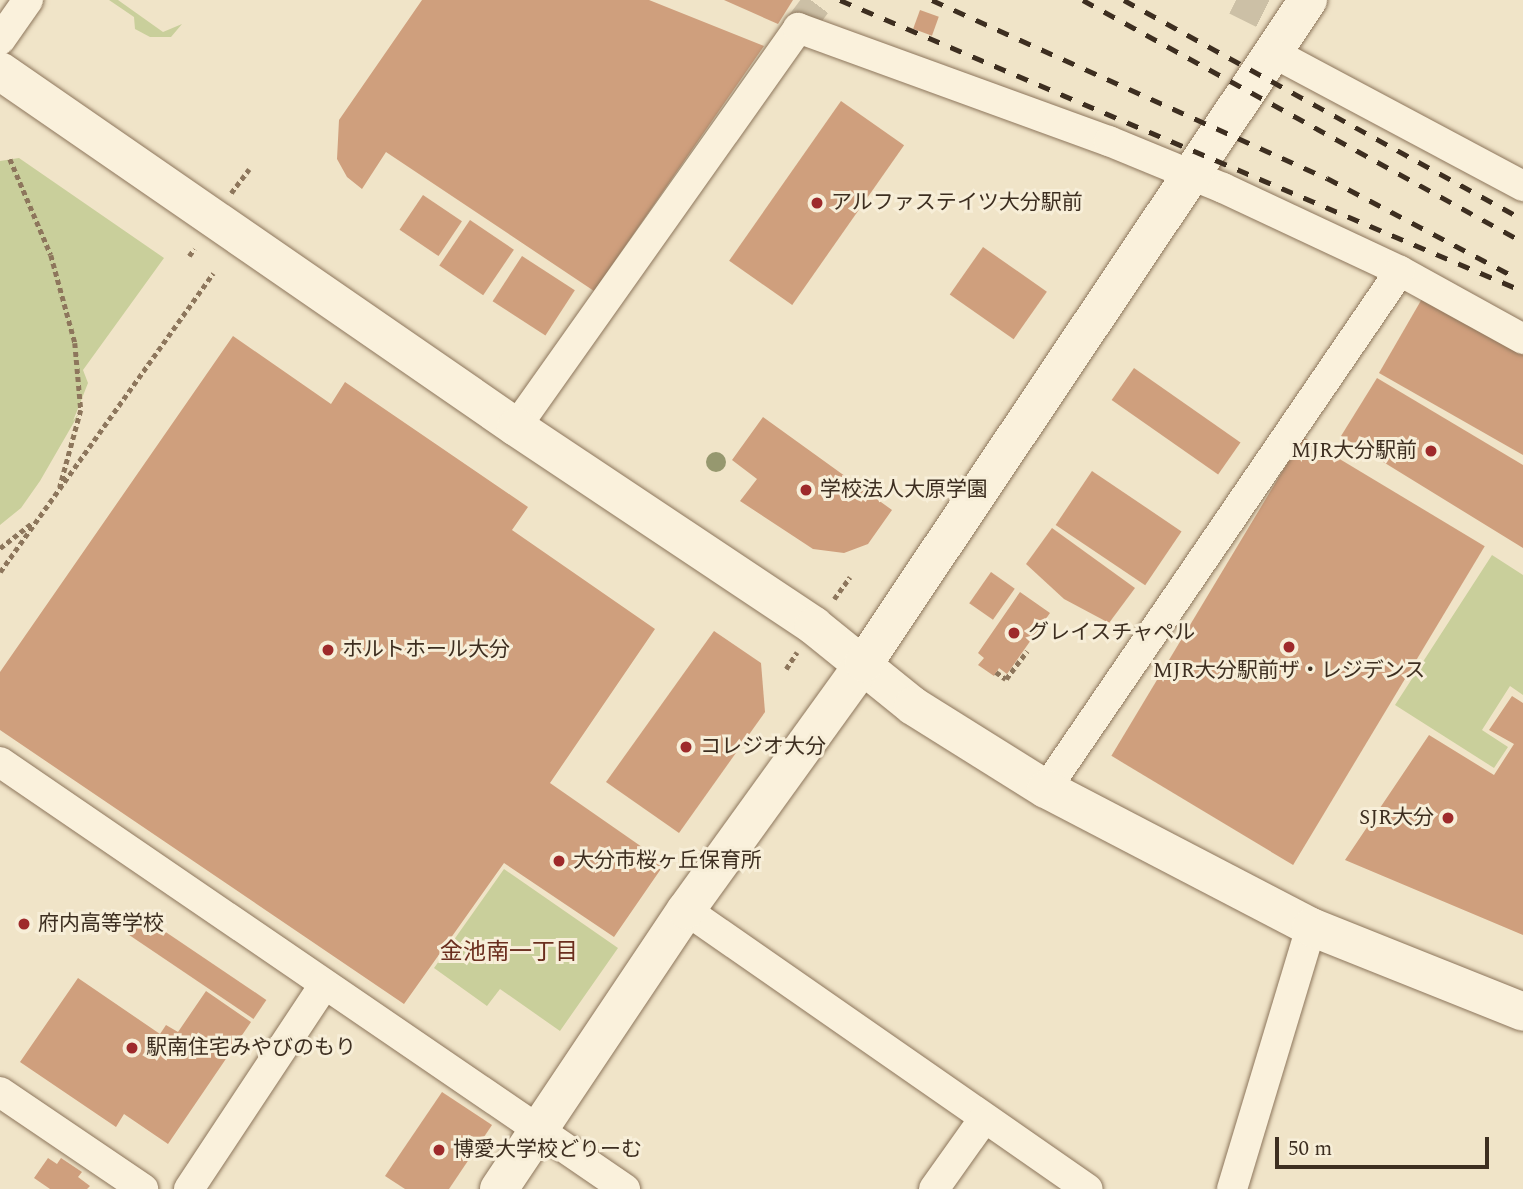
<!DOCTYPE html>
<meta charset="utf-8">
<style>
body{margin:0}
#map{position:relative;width:1523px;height:1189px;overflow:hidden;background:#f0e4c8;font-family:Spectral,"Noto Sans JP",serif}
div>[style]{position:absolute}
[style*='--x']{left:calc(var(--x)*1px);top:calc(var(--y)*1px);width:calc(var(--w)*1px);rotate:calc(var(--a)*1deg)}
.green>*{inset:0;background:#c9cf9b}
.building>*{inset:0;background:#cf9f7d;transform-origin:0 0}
.street-tunnel>*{height:30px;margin-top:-15px;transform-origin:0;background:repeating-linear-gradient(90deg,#ccc0a6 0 30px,transparent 0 45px)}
.path>*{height:4.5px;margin-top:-2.25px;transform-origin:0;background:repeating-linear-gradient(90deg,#8d765c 0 5px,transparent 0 8.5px)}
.roads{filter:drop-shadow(0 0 2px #8d765c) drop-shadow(0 0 2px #8d765c)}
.street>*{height:30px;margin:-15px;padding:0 15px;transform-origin:15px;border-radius:15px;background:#faf1dc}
.secondary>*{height:38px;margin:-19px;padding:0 19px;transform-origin:19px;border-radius:19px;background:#faf1dc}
.rail>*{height:5px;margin-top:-2.5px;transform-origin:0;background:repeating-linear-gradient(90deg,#3d2e20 0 12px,transparent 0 24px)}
.trees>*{width:20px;height:20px;margin:-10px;border-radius:50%;background:#96986f}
.dots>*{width:19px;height:19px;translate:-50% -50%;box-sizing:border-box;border:4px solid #f7eed8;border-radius:50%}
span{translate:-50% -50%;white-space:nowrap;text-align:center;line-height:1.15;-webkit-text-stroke:6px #f7eed8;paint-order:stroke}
.poi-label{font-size:21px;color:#3d2e20}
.left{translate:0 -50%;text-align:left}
.right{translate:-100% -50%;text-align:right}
.neighbourhood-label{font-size:23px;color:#6b2e1e}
.scale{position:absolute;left:1275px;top:1137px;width:214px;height:32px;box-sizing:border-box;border:4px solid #3d2e20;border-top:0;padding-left:9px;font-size:21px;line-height:24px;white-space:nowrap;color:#3d2e20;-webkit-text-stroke:5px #f7eed8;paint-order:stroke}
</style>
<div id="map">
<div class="green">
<div style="clip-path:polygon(109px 0,118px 0,163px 32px,182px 24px,171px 37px,150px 37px,135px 29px,134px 17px)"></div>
<div style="clip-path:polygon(19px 158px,164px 258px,83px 370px,88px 383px,73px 421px,81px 410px,40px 481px,21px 508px,0 525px,0 161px)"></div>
<div style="clip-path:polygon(1492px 555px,1523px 575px,1523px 695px,1510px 686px,1482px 730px,1508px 747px,1494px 768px,1395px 705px)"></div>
<div style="clip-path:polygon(504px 869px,618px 948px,560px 1031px,500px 989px,487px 1006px,434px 968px)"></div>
</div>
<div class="building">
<div style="clip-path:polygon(422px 0,649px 0,764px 46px,594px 291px,386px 152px,362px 189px,347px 177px,337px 159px,339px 120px)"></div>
<div style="clip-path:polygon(724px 0,793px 0,778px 24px)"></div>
<div style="left:920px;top:10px;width:20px;height:20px;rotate:20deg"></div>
<div style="left:841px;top:101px;width:77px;height:195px;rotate:35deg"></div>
<div style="left:423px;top:195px;width:47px;height:42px;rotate:34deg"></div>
<div style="left:470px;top:220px;width:53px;height:55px;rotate:34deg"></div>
<div style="left:983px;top:247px;width:78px;height:58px;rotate:35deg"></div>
<div style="left:522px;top:256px;width:63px;height:54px;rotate:33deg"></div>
<div style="clip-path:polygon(1423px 297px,1523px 354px,1523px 455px,1379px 373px)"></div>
<div style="clip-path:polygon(233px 336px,331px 404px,345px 382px,528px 507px,512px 530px,655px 629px,550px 783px,665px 863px,614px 937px,504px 863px,404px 1004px,0 730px,0 672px)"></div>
<div style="left:1134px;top:368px;width:130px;height:39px;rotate:35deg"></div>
<div style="clip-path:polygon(1377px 378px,1523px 465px,1523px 548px,1341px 436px)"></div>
<div style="clip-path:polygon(763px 417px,892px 510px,868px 544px,844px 553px,813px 549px,740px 501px,757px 479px,732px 460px)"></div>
<div style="left:1303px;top:437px;width:212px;height:372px;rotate:31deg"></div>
<div style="left:1092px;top:471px;width:108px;height:65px;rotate:34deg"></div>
<div style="clip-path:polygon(1052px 528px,1135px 588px,1109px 623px,1064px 599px,1026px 564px)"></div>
<div style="left:991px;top:572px;width:29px;height:38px;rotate:35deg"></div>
<div style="clip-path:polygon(1020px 592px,1050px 613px,1007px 674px,999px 668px,994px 676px,978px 665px,984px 658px,978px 653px)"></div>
<div style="clip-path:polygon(714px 631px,761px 663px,765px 712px,679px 833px,606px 782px)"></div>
<div style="clip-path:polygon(1512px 696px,1523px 703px,1523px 935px,1345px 860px,1429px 735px,1494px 775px,1514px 744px,1489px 730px)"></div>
<div style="left:142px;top:916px;width:150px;height:23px;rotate:34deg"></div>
<div style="clip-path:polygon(78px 978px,160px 1034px,166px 1025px,178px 1032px,206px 991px,251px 1022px,168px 1144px,124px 1114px,116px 1127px,20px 1062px)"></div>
<div style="clip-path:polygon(442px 1092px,492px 1125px,449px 1189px,405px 1189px,385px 1176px)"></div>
<div style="clip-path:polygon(48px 1158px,57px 1164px,61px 1158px,82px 1172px,78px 1177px,90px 1186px,87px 1189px,50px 1189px,34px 1178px)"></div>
</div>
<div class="street-tunnel">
<div style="--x:1236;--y:0;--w:60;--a:26.6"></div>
<div style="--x:798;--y:28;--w:35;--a:-53"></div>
</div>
<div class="path">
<div style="--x:10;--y:159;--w:104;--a:66.9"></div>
<div style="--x:51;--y:255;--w:91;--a:74.7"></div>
<div style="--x:75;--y:343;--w:67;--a:84.9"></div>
<div style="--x:81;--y:410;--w:80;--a:105.3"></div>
<div style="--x:231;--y:193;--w:30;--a:-53"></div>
<div style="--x:189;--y:256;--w:9;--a:-54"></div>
<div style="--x:0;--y:548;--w:41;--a:-38"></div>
<div style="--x:0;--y:572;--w:367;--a:-54.5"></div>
<div style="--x:834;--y:599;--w:27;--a:-54"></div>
<div style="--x:786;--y:669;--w:20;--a:-57"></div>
<div style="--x:996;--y:672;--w:12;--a:35"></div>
<div style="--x:1006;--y:679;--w:35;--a:-53"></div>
</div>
<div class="roads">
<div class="street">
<div style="--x:0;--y:40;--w:49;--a:-55"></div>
<div style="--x:1272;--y:52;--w:285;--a:28.1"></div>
<div style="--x:516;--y:427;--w:489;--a:-54.7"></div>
<div style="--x:798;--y:28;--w:331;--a:20"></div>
<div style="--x:1109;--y:141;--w:123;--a:22.4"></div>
<div style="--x:1223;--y:188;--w:195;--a:25.1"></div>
<div style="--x:1400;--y:271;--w:141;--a:28.9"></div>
<div style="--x:0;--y:762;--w:757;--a:34.34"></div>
<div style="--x:1046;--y:789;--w:627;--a:-55.65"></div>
<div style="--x:686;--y:910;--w:489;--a:34.8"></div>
<div style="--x:0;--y:1092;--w:173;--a:34.1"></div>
<div style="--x:189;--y:1189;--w:245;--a:-56.5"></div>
<div style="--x:934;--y:1189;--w:85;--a:-54.6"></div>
<div style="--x:1232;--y:1189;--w:274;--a:-73.2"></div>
</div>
<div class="secondary">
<div style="--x:0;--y:71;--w:627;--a:34.6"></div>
<div style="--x:516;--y:427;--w:358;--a:33.7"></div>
<div style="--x:814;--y:626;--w:127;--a:38.9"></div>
<div style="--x:913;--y:706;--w:157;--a:32"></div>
<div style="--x:1046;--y:789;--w:299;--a:27.5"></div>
<div style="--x:1311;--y:927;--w:228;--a:21.8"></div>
<div style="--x:499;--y:1189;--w:336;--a:-56.2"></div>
<div style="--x:686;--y:910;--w:304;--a:-54.2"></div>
<div style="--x:864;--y:663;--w:798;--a:-56.19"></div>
</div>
</div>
<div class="rail">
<div style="--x:840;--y:0;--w:742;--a:23.08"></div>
<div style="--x:932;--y:0;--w:433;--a:24.3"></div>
<div style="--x:1327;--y:178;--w:215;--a:27.8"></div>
<div style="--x:1083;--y:0;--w:502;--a:28.81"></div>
<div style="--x:1124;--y:0;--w:455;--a:28.8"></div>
</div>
<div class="trees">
<div style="left:716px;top:462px"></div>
</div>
<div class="dots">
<div style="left:817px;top:203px;background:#9e2a2b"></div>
<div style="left:1431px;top:451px;background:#9e2a2b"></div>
<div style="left:806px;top:490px;background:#9e2a2b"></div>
<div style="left:1014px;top:633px;background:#9e2a2b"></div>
<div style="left:1289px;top:647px;background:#9e2a2b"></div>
<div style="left:328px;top:650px;background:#9e2a2b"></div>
<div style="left:686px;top:747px;background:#9e2a2b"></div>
<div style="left:1448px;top:818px;background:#9e2a2b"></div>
<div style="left:559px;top:861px;background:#9e2a2b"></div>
<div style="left:24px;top:924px;background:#9e2a2b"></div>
<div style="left:132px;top:1048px;background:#9e2a2b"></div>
<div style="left:439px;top:1150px;background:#9e2a2b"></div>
</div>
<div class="poi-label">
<span class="left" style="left:831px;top:203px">アルファステイツ大分駅前</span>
<span class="right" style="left:1417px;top:451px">MJR大分駅前</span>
<span class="left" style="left:820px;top:490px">学校法人大原学園</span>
<span class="left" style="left:1028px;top:633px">グレイスチャペル</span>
<span class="left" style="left:342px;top:650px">ホルトホール大分</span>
<span style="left:1289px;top:671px">MJR大分駅前ザ・レジデンス</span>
<span class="left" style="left:700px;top:747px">コレジオ大分</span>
<span class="right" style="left:1434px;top:818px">SJR大分</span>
<span class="left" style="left:573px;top:861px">大分市桜ヶ丘保育所</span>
<span class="left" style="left:38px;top:924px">府内高等学校</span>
<span class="left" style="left:146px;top:1048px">駅南住宅みやびのもり</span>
<span class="left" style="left:453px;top:1150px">博愛大学校どりーむ</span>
</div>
<div class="neighbourhood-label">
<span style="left:509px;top:953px">金池南一丁目</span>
</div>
<div class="scale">50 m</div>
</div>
